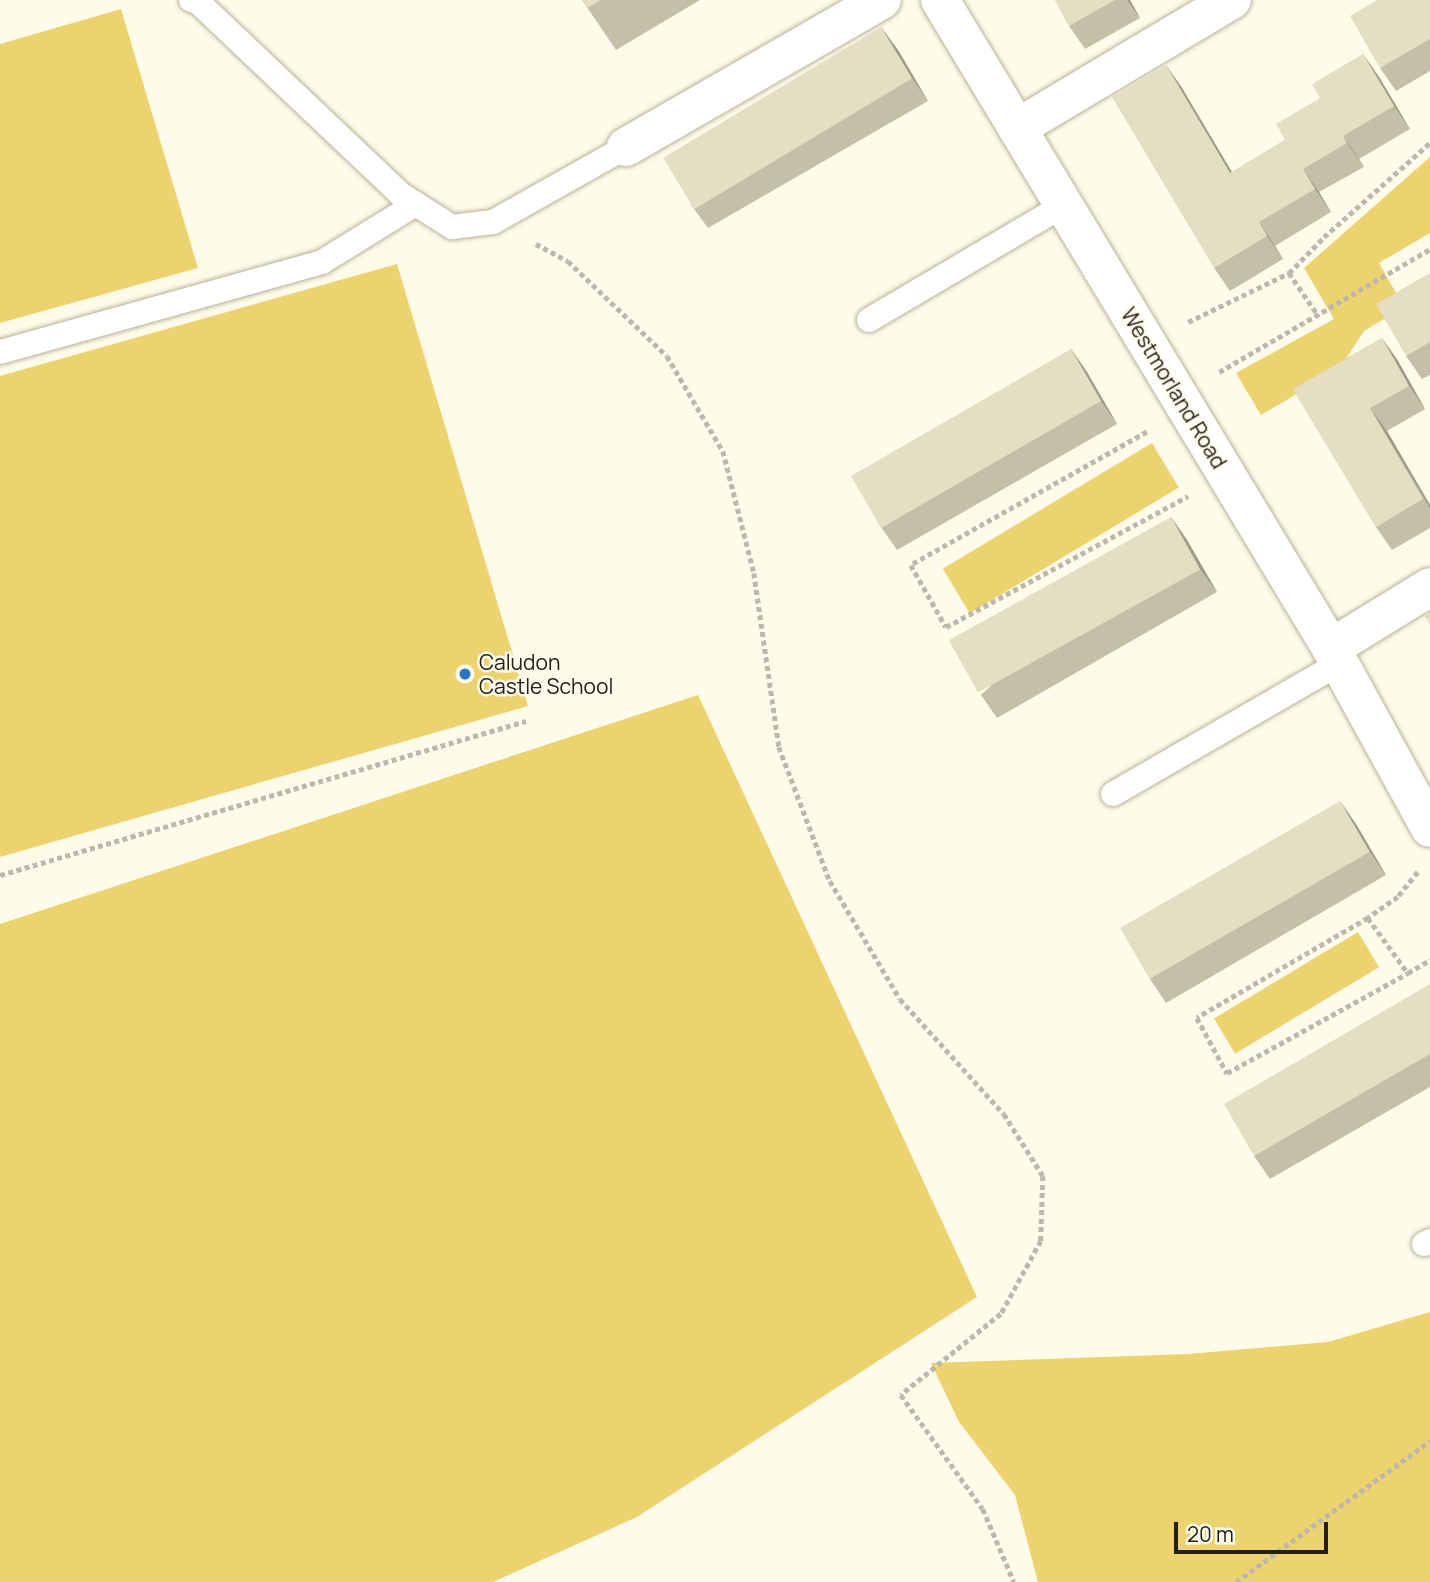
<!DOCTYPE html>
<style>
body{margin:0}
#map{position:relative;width:1430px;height:1582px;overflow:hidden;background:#fffbeb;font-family:Manrope,sans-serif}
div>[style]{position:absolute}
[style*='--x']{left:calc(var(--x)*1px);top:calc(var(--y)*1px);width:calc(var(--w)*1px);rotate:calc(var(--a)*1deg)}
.green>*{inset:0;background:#ecd370;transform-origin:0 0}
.path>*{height:4.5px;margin-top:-2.25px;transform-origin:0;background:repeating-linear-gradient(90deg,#bcb8aa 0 5px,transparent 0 8.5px)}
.roads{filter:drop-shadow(0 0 2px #b8b298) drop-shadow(0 0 2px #b8b298)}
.service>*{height:24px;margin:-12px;padding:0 12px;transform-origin:12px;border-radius:12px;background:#fff}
.minor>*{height:38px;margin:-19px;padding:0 19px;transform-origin:19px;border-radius:19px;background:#fff}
.wall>*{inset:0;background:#c5bfa8}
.shaded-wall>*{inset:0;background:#a09b88}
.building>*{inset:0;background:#e5dec3;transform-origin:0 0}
.dots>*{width:19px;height:19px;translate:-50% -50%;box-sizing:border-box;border:4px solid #fffbeb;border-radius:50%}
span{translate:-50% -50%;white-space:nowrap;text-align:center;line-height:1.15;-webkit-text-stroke:5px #fffbeb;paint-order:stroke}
.street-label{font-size:21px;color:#232016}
.poi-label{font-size:21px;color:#232016}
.left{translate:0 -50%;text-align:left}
.scale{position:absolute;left:1174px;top:1522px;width:154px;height:32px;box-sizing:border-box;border:4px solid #232016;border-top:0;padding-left:9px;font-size:21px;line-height:24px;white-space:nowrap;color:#232016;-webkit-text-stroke:5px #fffbeb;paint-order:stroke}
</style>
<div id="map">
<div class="green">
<div style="clip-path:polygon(121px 9px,198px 268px,0 323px,0 44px)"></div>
<div style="clip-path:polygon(1430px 157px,1430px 233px,1379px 263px,1404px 307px,1364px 331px,1339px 369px,1261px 415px,1236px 373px,1334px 319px,1304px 268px)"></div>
<div style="clip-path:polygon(397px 264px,528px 706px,0 857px,0 376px)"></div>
<div style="left:1152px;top:443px;width:52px;height:244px;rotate:59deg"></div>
<div style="clip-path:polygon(698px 695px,977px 1297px,637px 1517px,493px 1582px,0 1582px,0 924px)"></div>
<div style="left:1358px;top:932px;width:41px;height:168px;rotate:59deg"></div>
<div style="clip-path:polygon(1430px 1312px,1430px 1582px,1038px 1582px,1015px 1495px,959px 1422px,931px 1363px,1188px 1354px,1328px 1342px)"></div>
</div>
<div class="path">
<div style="--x:536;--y:244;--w:36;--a:28"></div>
<div style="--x:568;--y:261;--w:137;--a:43.8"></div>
<div style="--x:667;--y:356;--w:110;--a:59.5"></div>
<div style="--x:723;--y:451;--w:126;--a:75.7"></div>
<div style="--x:754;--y:573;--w:176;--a:81.8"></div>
<div style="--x:779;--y:747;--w:143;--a:69.2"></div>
<div style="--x:830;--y:881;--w:137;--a:59.3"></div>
<div style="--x:900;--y:999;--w:155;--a:47.9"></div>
<div style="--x:1004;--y:1114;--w:73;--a:57.8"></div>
<div style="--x:1043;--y:1176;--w:65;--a:91.8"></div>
<div style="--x:1041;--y:1241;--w:83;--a:118.7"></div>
<div style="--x:1001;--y:1314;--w:129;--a:141"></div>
<div style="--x:901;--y:1395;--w:140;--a:54.3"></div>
<div style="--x:983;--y:1509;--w:79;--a:67"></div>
<div style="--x:1289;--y:273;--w:51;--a:55.4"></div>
<div style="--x:1188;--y:322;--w:112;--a:-25.9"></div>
<div style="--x:1289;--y:273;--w:50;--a:-45.8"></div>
<div style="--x:1324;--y:237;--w:142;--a:-41.6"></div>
<div style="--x:1219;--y:372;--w:244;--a:-30.2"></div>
<div style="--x:1147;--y:432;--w:271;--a:150.6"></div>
<div style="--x:911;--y:565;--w:71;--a:60.6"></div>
<div style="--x:946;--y:627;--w:275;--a:-28.4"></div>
<div style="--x:1418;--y:872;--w:32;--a:129"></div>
<div style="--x:1398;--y:897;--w:37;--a:145"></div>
<div style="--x:1368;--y:918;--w:68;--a:54"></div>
<div style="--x:1408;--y:973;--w:26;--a:-31"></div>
<div style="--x:0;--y:875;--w:548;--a:-16.32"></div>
<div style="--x:1368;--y:918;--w:198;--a:149.7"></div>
<div style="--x:1197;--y:1018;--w:63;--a:61.4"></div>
<div style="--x:1227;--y:1073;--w:207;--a:-28.9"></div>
<div style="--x:1236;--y:1582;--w:240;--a:-36"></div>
</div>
<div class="roads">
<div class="service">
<div style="--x:191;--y:0;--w:7;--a:16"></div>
<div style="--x:198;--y:2;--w:279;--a:43.5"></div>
<div style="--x:400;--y:194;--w:62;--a:32.4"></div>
<div style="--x:452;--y:227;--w:41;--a:-7"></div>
<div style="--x:493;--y:222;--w:153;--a:-29.4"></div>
<div style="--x:869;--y:320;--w:226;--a:-30.5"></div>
<div style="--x:0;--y:352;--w:334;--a:-15.6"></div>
<div style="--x:322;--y:262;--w:110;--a:-31.7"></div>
<div style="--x:1113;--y:794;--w:262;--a:-30"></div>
<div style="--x:1424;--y:1244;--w:7;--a:-27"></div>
</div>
<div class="minor">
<div style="--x:940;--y:0;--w:757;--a:58.89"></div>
<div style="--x:1331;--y:648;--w:205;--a:61.2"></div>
<div style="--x:1017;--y:128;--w:250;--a:-30.8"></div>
<div style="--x:626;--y:147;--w:295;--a:-29.9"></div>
<div style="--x:1331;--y:648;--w:116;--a:-31.6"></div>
</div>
</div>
<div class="wall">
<div style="clip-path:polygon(582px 0,700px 0,616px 50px)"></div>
<div style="clip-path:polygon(1055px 0,1130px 0,1140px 18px,1085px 49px,1069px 26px)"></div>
<div style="clip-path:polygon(1430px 0,1430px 71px,1396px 91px,1380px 68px)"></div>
<div style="clip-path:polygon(881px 27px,898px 50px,928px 101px,708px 228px,691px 205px)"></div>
<div style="clip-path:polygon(1363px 54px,1379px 77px,1410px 129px,1359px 159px,1364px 167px,1319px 192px,1331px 212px,1275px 246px,1283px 259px,1230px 291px,1214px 268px,1166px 65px,1182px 88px,1232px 172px,1285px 140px,1320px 98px)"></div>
<div style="clip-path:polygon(1430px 273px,1430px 375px,1422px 379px,1406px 356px)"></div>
<div style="clip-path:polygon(1382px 338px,1398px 361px,1425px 409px,1387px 431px,1430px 505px,1430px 528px,1392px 550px,1376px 527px,1293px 389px)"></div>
<div style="clip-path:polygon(1071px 349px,1087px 372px,1117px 424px,897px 550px,881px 527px)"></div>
<div style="clip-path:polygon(1171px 517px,1187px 540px,1217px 592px,997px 718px,981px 695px)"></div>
<div style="clip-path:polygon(1340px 801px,1356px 824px,1386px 875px,1166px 1003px,1150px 979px)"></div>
<div style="clip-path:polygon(1430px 984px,1430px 1087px,1270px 1179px,1254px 1156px)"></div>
</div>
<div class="shaded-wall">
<div style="clip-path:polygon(1127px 0,1130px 0,1140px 18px)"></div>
<div style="clip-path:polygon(881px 27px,898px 50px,928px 101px,912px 78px)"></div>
<div style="clip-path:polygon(1363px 54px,1379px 77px,1410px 129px,1394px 106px)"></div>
<div style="clip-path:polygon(1166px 65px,1182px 88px,1246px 196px,1230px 173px)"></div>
<div style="clip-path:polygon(1343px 136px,1359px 159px,1364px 167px,1347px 143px)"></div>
<div style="clip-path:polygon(1303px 169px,1319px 192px,1331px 212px,1315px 189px)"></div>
<div style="clip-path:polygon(1259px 222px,1275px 246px,1283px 259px,1267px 236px)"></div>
<div style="clip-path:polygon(1382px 338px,1398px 361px,1425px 409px,1409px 386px)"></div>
<div style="clip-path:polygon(1071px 349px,1087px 372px,1117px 424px,1101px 401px)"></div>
<div style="clip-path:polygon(1370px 408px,1387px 431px,1430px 505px,1430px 508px)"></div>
<div style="clip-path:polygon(1171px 517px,1187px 540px,1217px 592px,1200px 569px)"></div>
<div style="clip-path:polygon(1340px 801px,1356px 824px,1386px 875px,1370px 852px)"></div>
</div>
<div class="building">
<div style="clip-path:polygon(582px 0,601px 0,587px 8px)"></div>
<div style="clip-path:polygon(1055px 0,1115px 0,1069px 26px)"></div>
<div style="clip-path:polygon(1377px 0,1430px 0,1430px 39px,1380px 68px,1350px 16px)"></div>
<div style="left:881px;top:27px;width:60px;height:254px;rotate:59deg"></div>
<div style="clip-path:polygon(1363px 54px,1394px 106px,1343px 136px,1347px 143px,1303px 169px,1315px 189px,1259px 222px,1267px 236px,1214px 268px,1112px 97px,1166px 65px,1230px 173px,1285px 140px,1276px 124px,1320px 98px,1312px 84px)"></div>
<div style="clip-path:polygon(1430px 273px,1430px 342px,1406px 356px,1376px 304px)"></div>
<div style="clip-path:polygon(1382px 338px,1409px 386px,1370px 408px,1423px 499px,1376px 527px,1293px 389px)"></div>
<div style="left:1071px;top:349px;width:60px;height:254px;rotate:60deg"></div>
<div style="left:1171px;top:517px;width:60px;height:254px;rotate:61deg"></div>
<div style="clip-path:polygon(1430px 611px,1430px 624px,1424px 615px)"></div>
<div style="left:1340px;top:801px;width:59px;height:254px;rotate:60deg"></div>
<div style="clip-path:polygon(1430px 984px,1430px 1054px,1254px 1156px,1224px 1104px)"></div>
</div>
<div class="dots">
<div style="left:465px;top:674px;background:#2976c6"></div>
</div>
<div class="street-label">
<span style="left:1174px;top:388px;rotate:59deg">Westmorland Road</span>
</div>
<div class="poi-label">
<span class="left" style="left:479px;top:674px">Caludon<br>Castle School</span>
</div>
<div class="scale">20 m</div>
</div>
